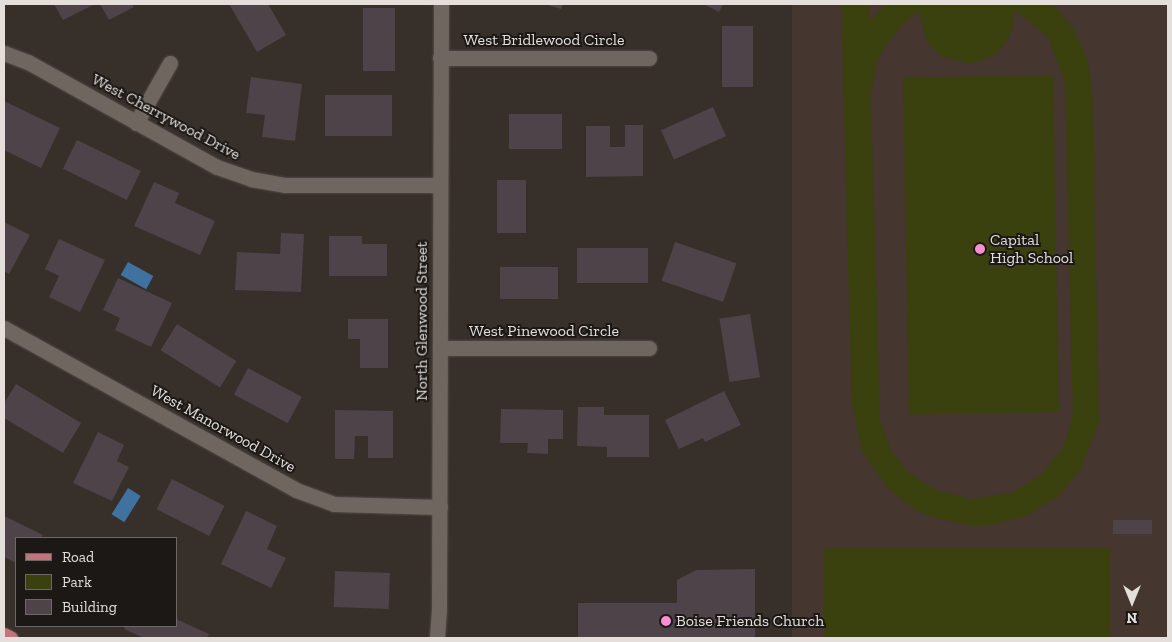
<!DOCTYPE html>
<style>
body{margin:0}
#map{position:relative;width:1172px;height:642px;overflow:hidden;background:#372f2a;font-family:"Zilla Slab",serif}
div>[style]{position:absolute}
[style*='--x']{left:calc(var(--x)*1px);top:calc(var(--y)*1px);width:calc(var(--w)*1px);rotate:calc(var(--a)*1deg)}
.built>*{inset:0;background:#45362f;transform-origin:0 0}
.green>*{inset:0;background:#3a410f;transform-origin:0 0}
.water>*{inset:0;background:#3f72a1;transform-origin:0 0}
.building>*{inset:0;background:#4d4349;transform-origin:0 0}
.roads{filter:drop-shadow(0 0 1px #524b46) drop-shadow(0 0 1px #524b46)}
.minor>*{height:15px;margin:-7.5px;padding:0 7.5px;transform-origin:7.5px;border-radius:7.5px;background:#706660}
.major>*{height:15px;margin:-7.5px;padding:0 7.5px;transform-origin:7.5px;border-radius:7.5px;background:#bf757c}
.dots>*{width:14px;height:14px;translate:-50% -50%;box-sizing:border-box;border:2px solid #1c1816;border-radius:50%}
span{translate:-50% -50%;white-space:nowrap;text-align:center;line-height:1.15;-webkit-text-stroke:4px #1c1816;paint-order:stroke}
.street-label{font-size:16px;color:#e4dfdb}
.poi-label{font-size:16px;color:#e4dfdb}
.left{translate:0 -50%;text-align:left}
.frame{position:absolute;inset:0;border:5px solid #e4dfdb;pointer-events:none}
.legend{position:absolute;left:15px;top:537px;width:162px;height:90px;box-sizing:border-box;background:#1c1816;border:1px solid #6c6865;margin:0;padding:6px 9px;list-style:none;font-size:15px;color:#e4dfdb}
.legend li{display:flex;align-items:center;gap:10px;height:25px}
.legend b{width:25px;border:1px solid #6c6865}
.north{position:absolute;left:1107px;top:577px;width:50px;height:50px;-webkit-text-stroke:4px #1c1816;paint-order:stroke;rotate:180deg;font-size:14px;font-weight:700;line-height:20px;text-align:center;color:#e4dfdb}
.north::after{content:'';display:block;margin:auto;width:18px;height:22px;background:#e4dfdb;clip-path:polygon(50% 0,100% 100%,50% 72%,0 100%)}
</style>
<div id="map">
<div class="built">
<div style="left:792px;top:4px;width:376px;height:634px"></div>
</div>
<div class="green">
<div style="clip-path:polygon(evenodd,841px 4px,869px 4px,870px 21px,886px 4px,1052px 4px,1074px 28px,1088px 61px,1093px 97px,1099px 422px,1080px 471px,1059px 496px,1026px 516px,991px 525px,971px 526px,932px 517px,915px 510px,887px 487px,862px 451px,852px 405px,841px 4px,1014px 10px,1048px 37px,1065px 82px,1073px 415px,1063px 448px,1040px 476px,1011px 493px,971px 499px,936px 490px,908px 472px,891px 450px,880px 420px,871px 97px,876px 64px,884px 48px,909px 18px,919px 12px,926px 40px,941px 56px,970px 64px,994px 56px,1007px 42px,1013px 27px,1014px 10px)"></div>
<div style="left:1053px;top:75px;width:337px;height:150px;rotate:89deg"></div>
<div style="left:824px;top:548px;width:286px;height:90px"></div>
</div>
<div class="water">
<div style="left:128px;top:262px;width:29px;height:15px;rotate:29deg"></div>
<div style="left:128px;top:488px;width:15px;height:31px;rotate:32deg"></div>
</div>
<div class="building">
<div style="clip-path:polygon(54px 4px,95px 4px,63px 20px)"></div>
<div style="clip-path:polygon(100px 4px,132px 4px,134px 7px,109px 20px)"></div>
<div style="clip-path:polygon(229px 4px,268px 4px,286px 35px,257px 52px)"></div>
<div style="clip-path:polygon(545px 4px,563px 4px,561px 9px)"></div>
<div style="clip-path:polygon(703px 4px,723px 4px,719px 12px)"></div>
<div style="left:363px;top:8px;width:32px;height:63px"></div>
<div style="left:722px;top:26px;width:31px;height:61px"></div>
<div style="clip-path:polygon(251px 77px,302px 84px,295px 141px,262px 137px,265px 115px,246px 113px)"></div>
<div style="left:325px;top:95px;width:67px;height:41px"></div>
<div style="clip-path:polygon(4px 101px,60px 128px,41px 168px,4px 150px)"></div>
<div style="left:713px;top:107px;width:32px;height:57px;rotate:66deg"></div>
<div style="left:509px;top:114px;width:53px;height:35px"></div>
<div style="clip-path:polygon(625px 125px,643px 125px,643px 176px,586px 177px,586px 126px,610px 126px,610px 147px,625px 147px)"></div>
<div style="left:77px;top:140px;width:71px;height:32px;rotate:26deg"></div>
<div style="left:497px;top:180px;width:29px;height:53px"></div>
<div style="clip-path:polygon(154px 182px,179px 193px,175px 203px,215px 221px,200px 255px,134px 226px)"></div>
<div style="clip-path:polygon(4px 222px,30px 235px,9px 274px,4px 271px)"></div>
<div style="clip-path:polygon(281px 233px,304px 234px,301px 292px,235px 290px,237px 252px,280px 254px)"></div>
<div style="clip-path:polygon(329px 236px,362px 236px,362px 244px,387px 244px,387px 276px,329px 276px)"></div>
<div style="clip-path:polygon(59px 239px,105px 260px,80px 312px,49px 297px,59px 276px,45px 269px)"></div>
<div style="left:675px;top:242px;width:65px;height:41px;rotate:19deg"></div>
<div style="left:577px;top:248px;width:71px;height:35px"></div>
<div style="left:500px;top:267px;width:58px;height:32px"></div>
<div style="clip-path:polygon(118px 278px,172px 303px,151px 347px,115px 330px,120px 318px,103px 310px)"></div>
<div style="left:750px;top:314px;width:64px;height:31px;rotate:81deg"></div>
<div style="clip-path:polygon(348px 319px,388px 319px,388px 368px,360px 368px,360px 339px,348px 339px)"></div>
<div style="left:177px;top:324px;width:70px;height:31px;rotate:32deg"></div>
<div style="left:248px;top:368px;width:61px;height:30px;rotate:28deg"></div>
<div style="clip-path:polygon(16px 384px,81px 423px,63px 453px,4px 418px,4px 403px)"></div>
<div style="clip-path:polygon(724px 391px,741px 425px,705px 442px,703px 438px,679px 449px,665px 420px)"></div>
<div style="clip-path:polygon(578px 407px,604px 407px,604px 415px,649px 415px,649px 457px,607px 457px,607px 447px,577px 446px)"></div>
<div style="clip-path:polygon(501px 409px,563px 410px,563px 439px,548px 439px,548px 454px,527px 453px,528px 443px,500px 443px)"></div>
<div style="clip-path:polygon(335px 410px,393px 411px,393px 458px,368px 458px,368px 436px,355px 436px,354px 459px,335px 459px)"></div>
<div style="clip-path:polygon(98px 432px,124px 445px,117px 461px,129px 467px,112px 501px,73px 483px)"></div>
<div style="left:172px;top:479px;width:59px;height:34px;rotate:27deg"></div>
<div style="clip-path:polygon(246px 511px,277px 526px,267px 549px,286px 558px,271px 588px,221px 564px)"></div>
<div style="clip-path:polygon(4px 516px,43px 535px,41px 538px,16px 538px,16px 563px,4px 557px)"></div>
<div style="left:1113px;top:520px;width:39px;height:14px"></div>
<div style="clip-path:polygon(755px 569px,755px 638px,578px 638px,578px 603px,677px 603px,677px 580px,696px 570px)"></div>
<div style="left:335px;top:571px;width:55px;height:36px;rotate:2deg"></div>
<div style="clip-path:polygon(176px 619px,209px 634px,207px 638px,144px 638px,124px 629px,125px 626px,176px 626px)"></div>
</div>
<div class="roads">
<div class="minor">
<div style="--x:4;--y:53;--w:26;--a:21"></div>
<div style="--x:28;--y:62;--w:216;--a:29.1"></div>
<div style="--x:217;--y:167;--w:36;--a:19"></div>
<div style="--x:251;--y:179;--w:35;--a:10"></div>
<div style="--x:285;--y:185;--w:155;--a:0"></div>
<div style="--x:440;--y:58;--w:209;--a:0"></div>
<div style="--x:136;--y:123;--w:69;--a:-60.5"></div>
<div style="--x:4;--y:328;--w:334;--a:29"></div>
<div style="--x:296;--y:490;--w:40;--a:20.2"></div>
<div style="--x:334;--y:504;--w:106;--a:1.6"></div>
<div style="--x:440;--y:348;--w:209;--a:0"></div>
<div style="--x:437;--y:638;--w:28;--a:-86"></div>
<div style="--x:439;--y:610;--w:606;--a:-89.81"></div>
</div>
<div class="major">
<div style="--x:4;--y:635;--w:7;--a:27"></div>
</div>
</div>
<div class="dots">
<div style="left:980px;top:249px;background:#f790ce"></div>
<div style="left:666px;top:621px;background:#f790ce"></div>
</div>
<div class="street-label">
<span style="left:544px;top:40px">West Bridlewood Circle</span>
<span style="left:166px;top:117px;rotate:28deg">West Cherrywood Drive</span>
<span style="left:422px;top:321px;rotate:-90deg">North Glenwood Street</span>
<span style="left:544px;top:331px">West Pinewood Circle</span>
<span style="left:223px;top:429px;rotate:29deg">West Manorwood Drive</span>
</div>
<div class="poi-label">
<span class="left" style="left:990px;top:249px">Capital<br>High School</span>
<span class="left" style="left:676px;top:621px">Boise Friends Church</span>
</div>
<div class="frame"></div>
<ul class="legend">
<li><b style="height:6px;background:#bf757c"></b>Road</li>
<li><b style="height:14px;background:#3a410f"></b>Park</li>
<li><b style="height:14px;background:#4d4349"></b>Building</li>
</ul>
<div class="north">N</div>
</div>
